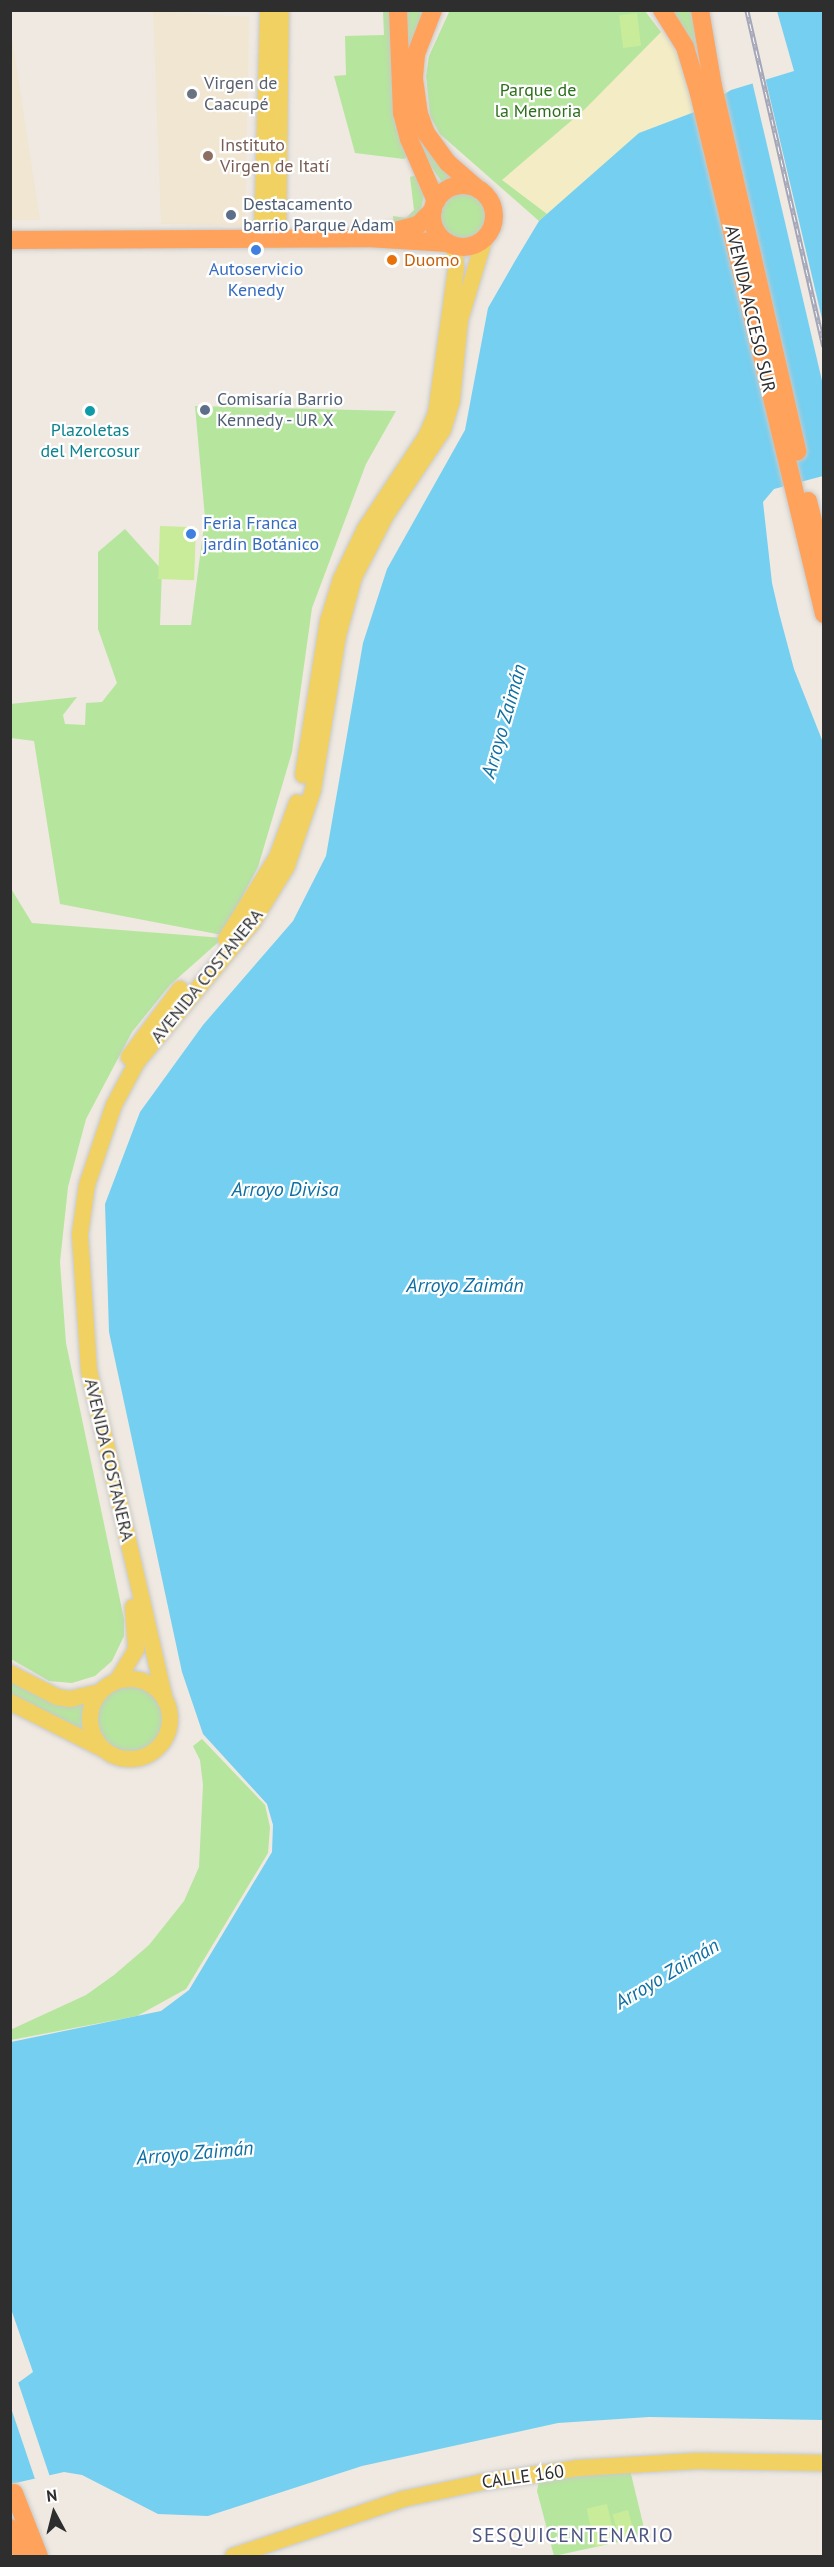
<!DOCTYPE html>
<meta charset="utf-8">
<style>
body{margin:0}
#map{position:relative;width:834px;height:2567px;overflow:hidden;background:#efe9e1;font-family:"PT Sans",sans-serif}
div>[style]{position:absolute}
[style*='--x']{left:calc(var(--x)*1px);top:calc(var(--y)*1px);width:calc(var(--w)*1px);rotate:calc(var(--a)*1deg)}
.education>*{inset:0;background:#f0e6d1}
.green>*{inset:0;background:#b6e59e}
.round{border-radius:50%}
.sand>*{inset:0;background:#f3ecc5}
.pitch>*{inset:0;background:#c9ec9a;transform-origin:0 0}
.water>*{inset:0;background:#75cff0}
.pier>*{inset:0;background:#efe9e1}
.roads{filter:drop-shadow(0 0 2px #c9c9c9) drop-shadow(0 0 2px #c9c9c9)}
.major>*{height:16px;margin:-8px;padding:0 8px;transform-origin:8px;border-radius:8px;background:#f2d163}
.major>.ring{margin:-8px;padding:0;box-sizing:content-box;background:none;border:16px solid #f2d163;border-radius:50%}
.highway>*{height:18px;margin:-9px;padding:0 9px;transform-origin:9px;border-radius:9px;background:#ffa35c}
.highway>.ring{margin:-9px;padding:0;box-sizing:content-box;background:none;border:18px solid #ffa35c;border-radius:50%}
.rail>*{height:4.5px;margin-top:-2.25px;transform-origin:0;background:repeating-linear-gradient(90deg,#fff 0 7px,#a3a6b8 0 14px);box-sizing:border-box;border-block:2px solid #a3a6b8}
.dots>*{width:16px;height:16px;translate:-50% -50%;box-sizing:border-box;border:3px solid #fff;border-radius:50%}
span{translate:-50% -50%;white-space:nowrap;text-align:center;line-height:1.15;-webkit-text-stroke:4.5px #fff;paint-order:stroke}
.worship-label{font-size:18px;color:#5b616d}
.left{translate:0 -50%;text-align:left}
.park-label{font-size:18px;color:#2c6e1b}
.education-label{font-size:18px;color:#785e54}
.service-label{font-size:18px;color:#4e5e75}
.food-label{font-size:18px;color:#c56008}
.shop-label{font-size:18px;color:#366cbe}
.street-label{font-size:18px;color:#2e2e2e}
.culture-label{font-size:18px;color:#0d838f}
.water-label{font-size:20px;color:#0d6fa3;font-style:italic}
.neighbourhood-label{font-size:20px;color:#4d5680;letter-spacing:1.5px}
.frame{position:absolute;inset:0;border:12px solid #2e2e2e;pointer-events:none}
.north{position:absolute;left:24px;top:2483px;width:60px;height:60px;-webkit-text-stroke:4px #fff;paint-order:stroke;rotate:353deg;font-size:16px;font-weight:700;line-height:24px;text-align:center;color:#2e2e2e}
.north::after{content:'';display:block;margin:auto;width:21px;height:27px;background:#2e2e2e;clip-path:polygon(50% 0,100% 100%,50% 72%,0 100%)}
</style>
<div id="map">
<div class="education">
<div style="clip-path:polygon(153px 11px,249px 17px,245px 226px,161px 224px)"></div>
<div style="clip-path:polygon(10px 32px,11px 32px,40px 220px,11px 220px)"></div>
</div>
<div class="green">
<div style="clip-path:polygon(450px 10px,645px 11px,684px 62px,639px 133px,539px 221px,440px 134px,430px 116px,426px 76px,429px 56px)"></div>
<div style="clip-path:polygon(383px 11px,395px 11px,410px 154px,404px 159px,355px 153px,334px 76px,346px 75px,345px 36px,384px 35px)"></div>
<div style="clip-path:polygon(404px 11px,425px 11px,413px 38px,410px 100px,427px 147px,461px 180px,446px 188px,424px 156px,410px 122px)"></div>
<div style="clip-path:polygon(667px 11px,693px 11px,701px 69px)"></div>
<div style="clip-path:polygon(416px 175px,424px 195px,421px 210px,415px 217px,394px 225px,393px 216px,406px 218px,414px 210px,410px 177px)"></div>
<div class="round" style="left:438px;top:192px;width:48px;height:48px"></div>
<div style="clip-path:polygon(195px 406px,396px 411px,366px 464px,312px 608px,292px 752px,258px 867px,222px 935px,60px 904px,34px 741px,11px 738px,10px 704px,77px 697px,63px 715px,65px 724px,85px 725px,86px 703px,102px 702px,117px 683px,98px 629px,98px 552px,125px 529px,162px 570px,160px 625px,191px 625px,205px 518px)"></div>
<div style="clip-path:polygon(10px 887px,32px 923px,223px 938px,170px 985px,132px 1032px,86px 1119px,68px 1187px,60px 1262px,66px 1343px,124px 1619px,124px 1636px,112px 1661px,95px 1676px,72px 1683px,49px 1681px,11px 1659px)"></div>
<div style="clip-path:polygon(11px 1680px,86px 1702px,88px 1739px,11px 1694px)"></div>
<div class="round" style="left:96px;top:1685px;width:70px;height:70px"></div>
<div style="clip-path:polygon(202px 1739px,265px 1805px,270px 1827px,268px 1853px,186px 1989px,137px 2016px,11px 2040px,10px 2030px,86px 1995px,114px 1975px,149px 1945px,184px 1901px,199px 1867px,203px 1785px,200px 1760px,193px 1746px)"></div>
<div style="clip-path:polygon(630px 2470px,646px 2536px,554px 2556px,537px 2491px,539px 2481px)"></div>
</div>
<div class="sand">
<div style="clip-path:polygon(662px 31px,684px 62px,697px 111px,639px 133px,547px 214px,502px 180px,585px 109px)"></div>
</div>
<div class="pitch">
<div style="left:637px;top:13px;width:33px;height:18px;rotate:83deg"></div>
<div style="left:160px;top:526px;width:36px;height:53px;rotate:2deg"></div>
<div style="left:607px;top:2504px;width:39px;height:21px;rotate:77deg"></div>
<div style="left:628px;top:2510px;width:27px;height:16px;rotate:75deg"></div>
</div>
<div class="water">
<div style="clip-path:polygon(777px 11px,823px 11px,823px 476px,774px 489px,763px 502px,772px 583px,779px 613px,794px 669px,824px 745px,823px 2420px,649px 2417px,558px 2423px,362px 2466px,208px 2516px,158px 2514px,82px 2475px,64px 2472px,11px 2484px,11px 2388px,33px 2372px,11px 2309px,11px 2042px,161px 2011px,189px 1990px,272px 1852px,273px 1825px,267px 1804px,203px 1734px,182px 1672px,109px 1332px,105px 1204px,140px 1112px,203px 1025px,293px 921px,326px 856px,363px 643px,387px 569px,465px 430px,488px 308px,515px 261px,539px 221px,639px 133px,697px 111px,731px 90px,794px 71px)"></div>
</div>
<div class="pier">
<div style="clip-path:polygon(765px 77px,823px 323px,823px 385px,752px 81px)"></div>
<div style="clip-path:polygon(18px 2382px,50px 2477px,35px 2479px,11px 2408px,10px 2385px)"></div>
</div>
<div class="roads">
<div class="major">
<div style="--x:262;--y:240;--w:230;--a:-88.5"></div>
<div style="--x:278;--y:240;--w:230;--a:-89.3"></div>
<div style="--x:303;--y:775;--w:156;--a:-80.8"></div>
<div style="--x:328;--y:621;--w:44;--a:-72.8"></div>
<div style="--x:341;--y:579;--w:55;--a:-64.4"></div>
<div style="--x:365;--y:529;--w:110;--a:-56.5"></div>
<div style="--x:426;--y:437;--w:26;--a:-67"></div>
<div style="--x:436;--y:413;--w:146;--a:-82.1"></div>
<div style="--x:456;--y:268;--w:22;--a:-95"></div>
<div style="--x:226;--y:939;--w:97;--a:-58.1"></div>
<div style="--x:277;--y:857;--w:58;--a:-69.7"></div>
<div style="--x:129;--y:1057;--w:85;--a:-53.1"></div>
<div style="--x:10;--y:1673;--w:53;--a:27.1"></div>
<div style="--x:57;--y:1697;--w:13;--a:9"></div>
<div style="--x:70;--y:1699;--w:31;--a:-13"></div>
<div class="ring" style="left:90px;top:1679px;width:64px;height:64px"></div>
<div style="--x:117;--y:1681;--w:37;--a:-59"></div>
<div style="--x:136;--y:1649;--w:42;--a:-94.1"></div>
<div style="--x:165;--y:1700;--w:338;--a:-103"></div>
<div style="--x:89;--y:1371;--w:137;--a:-93.8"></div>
<div style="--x:80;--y:1234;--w:49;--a:-81.9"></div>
<div style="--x:87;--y:1185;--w:84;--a:-71.4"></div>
<div style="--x:114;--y:1105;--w:49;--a:-61.9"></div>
<div style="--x:137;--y:1062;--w:180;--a:-50.4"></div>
<div style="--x:252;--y:923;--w:67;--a:-58.4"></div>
<div style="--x:287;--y:866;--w:80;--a:-71.1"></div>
<div style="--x:313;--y:790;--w:156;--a:-80.8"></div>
<div style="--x:338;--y:636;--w:61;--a:-74.8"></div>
<div style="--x:354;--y:577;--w:70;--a:-62.7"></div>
<div style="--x:386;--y:515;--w:102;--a:-56.2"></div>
<div style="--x:443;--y:430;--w:31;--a:-73"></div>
<div style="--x:452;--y:400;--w:80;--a:-84.3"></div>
<div style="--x:460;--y:320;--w:87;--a:-73.2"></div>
<div style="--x:10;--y:1702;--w:102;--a:26.8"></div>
<div style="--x:233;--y:2556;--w:179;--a:-18.5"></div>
<div style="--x:403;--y:2499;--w:82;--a:-12"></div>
<div style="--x:483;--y:2482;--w:96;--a:-8.4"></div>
<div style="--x:578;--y:2468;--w:119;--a:-3.4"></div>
<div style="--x:697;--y:2461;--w:127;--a:0.9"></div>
</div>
<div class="highway">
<div style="--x:398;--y:10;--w:103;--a:87.8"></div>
<div style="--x:402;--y:113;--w:27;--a:75"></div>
<div style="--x:409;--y:139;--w:68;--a:66.5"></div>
<div style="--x:433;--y:10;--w:47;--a:111.1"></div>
<div style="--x:416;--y:54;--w:25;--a:95"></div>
<div style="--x:414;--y:79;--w:35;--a:82"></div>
<div style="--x:419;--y:114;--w:20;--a:70"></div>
<div style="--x:426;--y:133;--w:37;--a:54"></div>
<div style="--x:448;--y:163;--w:40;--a:41"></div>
<div style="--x:662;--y:10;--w:44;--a:58.1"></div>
<div style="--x:685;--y:47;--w:45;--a:73.2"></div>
<div style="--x:698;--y:90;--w:539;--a:76.48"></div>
<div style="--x:700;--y:10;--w:77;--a:80.3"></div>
<div style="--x:713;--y:86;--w:375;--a:77"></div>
<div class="ring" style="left:432px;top:185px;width:44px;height:44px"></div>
<div style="--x:384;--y:234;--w:35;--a:-15"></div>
<div style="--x:418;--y:225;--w:21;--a:-45"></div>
<div style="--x:10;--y:240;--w:357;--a:-0.3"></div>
<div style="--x:367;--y:238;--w:81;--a:3.5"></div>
<div style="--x:808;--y:501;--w:65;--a:75.7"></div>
<div style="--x:14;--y:2493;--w:68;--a:68.4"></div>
<div style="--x:10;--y:2528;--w:31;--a:65"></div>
</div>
</div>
<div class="rail">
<div style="--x:747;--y:10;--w:345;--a:77.1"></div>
</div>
<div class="dots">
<div style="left:192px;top:94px;background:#6b7280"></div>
<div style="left:208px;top:156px;background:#8d6e63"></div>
<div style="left:231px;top:215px;background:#5c6f8a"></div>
<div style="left:256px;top:250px;background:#3f7fe0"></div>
<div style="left:392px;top:260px;background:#e8710a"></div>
<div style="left:205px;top:410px;background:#5c6f8a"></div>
<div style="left:90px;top:411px;background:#0f9aa8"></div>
<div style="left:191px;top:534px;background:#3f7fe0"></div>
</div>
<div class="worship-label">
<span class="left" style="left:204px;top:94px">Virgen de<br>Caacupé</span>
</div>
<div class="park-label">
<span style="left:538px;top:101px">Parque de<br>la Memoria</span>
</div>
<div class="education-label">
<span class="left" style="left:220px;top:156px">Instituto<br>Virgen de Itatí</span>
</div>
<div class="service-label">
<span class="left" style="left:243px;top:215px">Destacamento<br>barrio Parque Adam</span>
<span class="left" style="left:217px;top:410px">Comisaría Barrio<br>Kennedy - UR X</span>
</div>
<div class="food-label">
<span class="left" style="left:404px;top:260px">Duomo</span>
</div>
<div class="shop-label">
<span style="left:256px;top:280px">Autoservicio<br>Kenedy</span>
<span class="left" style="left:203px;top:534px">Feria Franca<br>jardín Botánico</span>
</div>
<div class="street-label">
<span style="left:750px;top:309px;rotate:77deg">AVENIDA ACCESO SUR</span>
<span style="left:207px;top:976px;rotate:-51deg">AVENIDA COSTANERA</span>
<span style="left:109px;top:1460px;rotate:77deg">AVENIDA COSTANERA</span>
<span style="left:523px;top:2477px;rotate:-8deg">CALLE 160</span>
</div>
<div class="culture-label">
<span style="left:90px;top:441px">Plazoletas<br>del Mercosur</span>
</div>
<div class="water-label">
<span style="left:504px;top:721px;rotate:-74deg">Arroyo Zaimán</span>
<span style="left:285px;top:1189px">Arroyo Divisa</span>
<span style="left:465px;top:1285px">Arroyo Zaimán</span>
<span style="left:667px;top:1974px;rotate:-31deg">Arroyo Zaimán</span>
<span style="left:195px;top:2153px;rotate:-5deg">Arroyo Zaimán</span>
</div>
<div class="neighbourhood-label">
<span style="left:573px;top:2535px">SESQUICENTENARIO</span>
</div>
<div class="frame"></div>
<div class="north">N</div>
</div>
